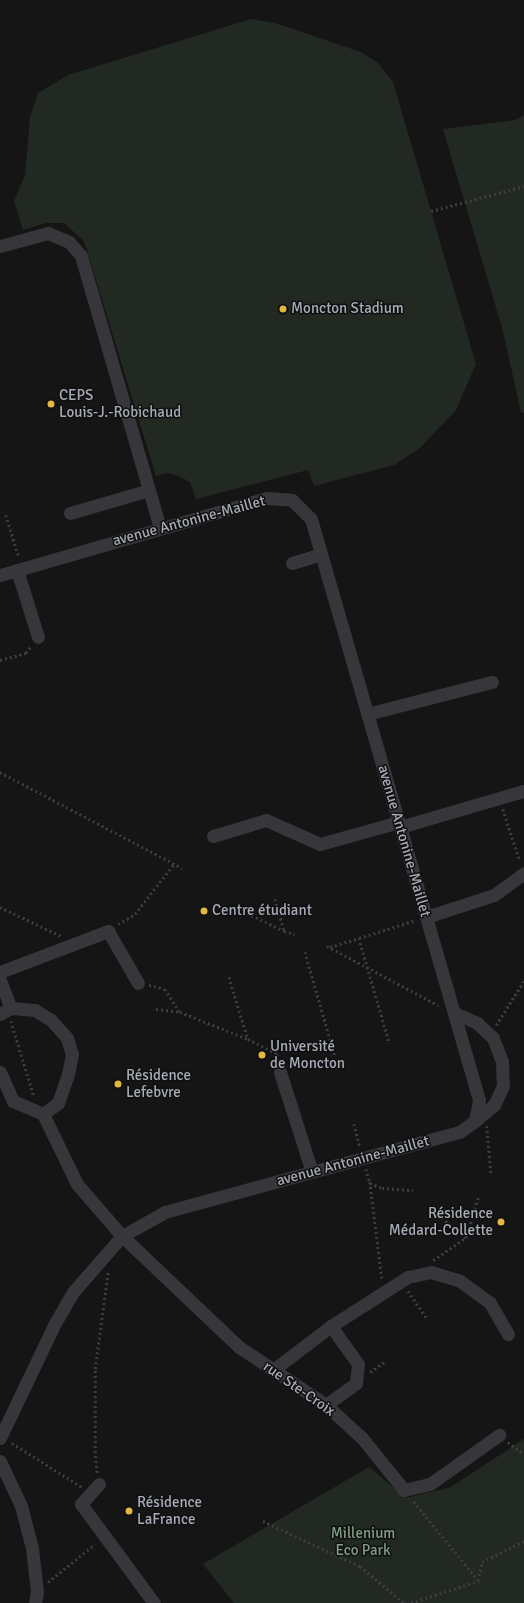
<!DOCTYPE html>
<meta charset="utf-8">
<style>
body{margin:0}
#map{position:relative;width:524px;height:1603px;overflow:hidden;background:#151516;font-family:Signika,sans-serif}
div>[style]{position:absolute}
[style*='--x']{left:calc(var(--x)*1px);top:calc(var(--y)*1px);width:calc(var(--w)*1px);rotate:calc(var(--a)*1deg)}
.green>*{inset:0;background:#212922}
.path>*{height:2.5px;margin-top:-1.25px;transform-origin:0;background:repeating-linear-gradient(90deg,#3c3d42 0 2px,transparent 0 5px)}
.minor>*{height:13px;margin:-6.5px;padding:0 6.5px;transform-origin:6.5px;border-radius:6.5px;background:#36363b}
.dots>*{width:11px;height:11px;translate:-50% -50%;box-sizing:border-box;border:2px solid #101011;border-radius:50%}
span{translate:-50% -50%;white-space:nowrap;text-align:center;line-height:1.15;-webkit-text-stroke:3px #101011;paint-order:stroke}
.poi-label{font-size:15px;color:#a7abb5}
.left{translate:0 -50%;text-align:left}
.right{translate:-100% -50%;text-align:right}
.street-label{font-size:15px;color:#a7abb5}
.park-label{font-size:15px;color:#809f84}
</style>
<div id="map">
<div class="green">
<div style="clip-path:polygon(251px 19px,275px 23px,361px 52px,378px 63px,393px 82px,476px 364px,456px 410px,420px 448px,394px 465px,314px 486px,308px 470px,196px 499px,190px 482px,179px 476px,167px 473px,156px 476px,84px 241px,64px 223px,46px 223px,23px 230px,14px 201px,25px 175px,30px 117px,38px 93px,68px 75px)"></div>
<div style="clip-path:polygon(524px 115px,524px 413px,521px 412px,502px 328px,443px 129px,515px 120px)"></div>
<div style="clip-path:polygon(524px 1439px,524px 1603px,234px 1603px,203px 1564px,369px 1467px,406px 1498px,451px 1487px)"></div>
</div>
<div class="path">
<div style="--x:431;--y:211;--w:96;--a:-15"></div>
<div style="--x:6;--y:515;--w:44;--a:72.8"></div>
<div style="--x:0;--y:660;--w:27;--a:-15"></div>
<div style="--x:26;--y:653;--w:9;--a:-54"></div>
<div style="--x:0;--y:772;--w:206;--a:27.8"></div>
<div style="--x:503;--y:809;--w:55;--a:71.9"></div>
<div style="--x:275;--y:899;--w:33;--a:74"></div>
<div style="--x:0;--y:907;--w:68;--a:25.4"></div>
<div style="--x:247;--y:913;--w:41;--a:25.9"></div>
<div style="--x:284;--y:931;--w:11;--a:15"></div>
<div style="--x:118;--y:924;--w:20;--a:-30"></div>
<div style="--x:135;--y:914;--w:63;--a:-52"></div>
<div style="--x:359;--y:938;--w:60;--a:-17.5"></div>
<div style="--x:327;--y:946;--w:126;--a:28"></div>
<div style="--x:330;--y:947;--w:30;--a:-17"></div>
<div style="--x:359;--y:938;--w:107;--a:73.8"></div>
<div style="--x:305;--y:952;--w:108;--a:73.9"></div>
<div style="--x:229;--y:977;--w:65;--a:73"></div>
<div style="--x:248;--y:1039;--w:33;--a:27"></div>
<div style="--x:277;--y:1054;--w:7;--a:74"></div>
<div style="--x:149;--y:985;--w:16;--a:14"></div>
<div style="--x:165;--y:989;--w:27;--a:57"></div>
<div style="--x:180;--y:1012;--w:73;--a:21.7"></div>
<div style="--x:156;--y:1009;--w:23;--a:7"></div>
<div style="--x:11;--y:1021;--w:78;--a:73"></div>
<div style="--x:496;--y:1025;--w:52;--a:-57.5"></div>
<div style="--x:354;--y:1124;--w:24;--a:75"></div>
<div style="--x:487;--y:1126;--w:47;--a:85.1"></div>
<div style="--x:366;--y:1169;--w:14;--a:73"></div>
<div style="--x:370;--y:1182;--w:97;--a:82.9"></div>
<div style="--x:370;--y:1183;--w:13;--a:23"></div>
<div style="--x:382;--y:1188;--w:31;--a:4"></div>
<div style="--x:434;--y:1211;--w:42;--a:40.2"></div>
<div style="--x:433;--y:1260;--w:40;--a:-34"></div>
<div style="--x:466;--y:1238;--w:42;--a:-73.3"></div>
<div style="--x:408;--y:1291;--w:35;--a:55"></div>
<div style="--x:370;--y:1372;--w:19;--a:-35"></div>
<div style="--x:508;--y:1442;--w:20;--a:37"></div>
<div style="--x:12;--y:1443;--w:83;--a:32.2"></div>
<div style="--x:97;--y:1473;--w:20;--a:-96"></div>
<div style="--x:95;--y:1453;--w:84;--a:-90"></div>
<div style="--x:95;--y:1369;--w:99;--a:-82.4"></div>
<div style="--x:263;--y:1521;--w:107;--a:24.9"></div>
<div style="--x:360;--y:1566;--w:57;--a:40.1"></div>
<div style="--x:478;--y:1581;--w:19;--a:-78"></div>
<div style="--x:482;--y:1562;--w:47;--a:-26.6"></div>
<div style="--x:48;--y:1582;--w:60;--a:-39"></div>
<div style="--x:411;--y:1603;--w:71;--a:-18.2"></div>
<div style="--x:478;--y:1581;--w:104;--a:-129.2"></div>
</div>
<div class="minor">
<div style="--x:0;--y:246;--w:50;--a:-15.2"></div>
<div style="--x:48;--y:233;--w:23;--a:23"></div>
<div style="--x:69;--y:242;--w:18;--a:49"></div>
<div style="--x:81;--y:256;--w:283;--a:73.8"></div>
<div style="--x:70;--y:513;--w:82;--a:-16.2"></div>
<div style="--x:292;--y:563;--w:30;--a:-17"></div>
<div style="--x:17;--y:570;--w:70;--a:72.6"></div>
<div style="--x:0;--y:575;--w:277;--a:-16.1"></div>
<div style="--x:266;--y:498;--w:26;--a:4"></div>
<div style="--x:292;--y:500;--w:27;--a:45"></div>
<div style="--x:311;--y:519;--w:605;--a:73.87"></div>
<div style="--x:479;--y:1100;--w:21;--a:101"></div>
<div style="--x:475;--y:1121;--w:19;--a:145"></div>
<div style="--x:459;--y:1132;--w:305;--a:164.8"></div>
<div style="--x:165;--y:1212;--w:49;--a:150.8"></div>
<div style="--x:122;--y:1236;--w:74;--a:131.2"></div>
<div style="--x:73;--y:1292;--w:34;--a:120"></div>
<div style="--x:56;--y:1321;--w:130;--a:115.6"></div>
<div style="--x:367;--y:714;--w:129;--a:-14.4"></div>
<div style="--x:400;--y:827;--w:128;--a:-16.3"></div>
<div style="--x:213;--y:836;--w:55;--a:-16.8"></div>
<div style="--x:266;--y:820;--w:59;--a:24"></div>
<div style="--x:320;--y:844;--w:82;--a:-15.6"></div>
<div style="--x:426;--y:917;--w:71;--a:-17.9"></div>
<div style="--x:494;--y:895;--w:37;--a:-36"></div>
<div style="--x:0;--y:972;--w:116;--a:-20.8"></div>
<div style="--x:108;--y:931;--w:60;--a:60"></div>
<div style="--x:0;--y:980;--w:30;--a:69"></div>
<div style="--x:454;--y:1013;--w:25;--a:23"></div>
<div style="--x:477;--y:1023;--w:22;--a:43"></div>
<div style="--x:493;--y:1038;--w:25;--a:69"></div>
<div style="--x:502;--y:1061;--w:25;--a:88"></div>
<div style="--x:503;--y:1086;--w:21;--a:115"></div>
<div style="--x:494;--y:1105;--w:25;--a:140"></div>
<div style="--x:0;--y:1014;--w:13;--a:-29"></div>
<div style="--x:11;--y:1008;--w:24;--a:5"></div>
<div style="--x:35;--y:1010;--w:19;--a:32"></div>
<div style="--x:51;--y:1020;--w:24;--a:48"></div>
<div style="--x:67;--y:1038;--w:17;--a:73"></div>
<div style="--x:72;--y:1054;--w:20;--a:101"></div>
<div style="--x:68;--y:1074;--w:31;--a:109"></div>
<div style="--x:58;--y:1103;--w:19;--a:144"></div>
<div style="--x:0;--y:1072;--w:32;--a:66"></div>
<div style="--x:13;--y:1101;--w:33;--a:23"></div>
<div style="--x:280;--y:1072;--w:105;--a:72.3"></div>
<div style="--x:43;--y:1114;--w:78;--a:64.1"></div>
<div style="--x:77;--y:1184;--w:69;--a:49.1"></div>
<div style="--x:122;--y:1236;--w:161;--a:43.5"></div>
<div style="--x:239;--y:1347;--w:105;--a:33.7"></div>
<div style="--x:326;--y:1405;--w:49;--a:42.5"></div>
<div style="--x:362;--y:1438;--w:67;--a:51.1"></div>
<div style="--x:404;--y:1490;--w:27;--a:-13"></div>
<div style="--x:430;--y:1484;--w:85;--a:-35.4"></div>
<div style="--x:273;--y:1370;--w:73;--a:-37.2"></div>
<div style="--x:331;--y:1326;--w:91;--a:-32.5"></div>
<div style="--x:408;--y:1277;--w:24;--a:-12"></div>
<div style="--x:431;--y:1272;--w:30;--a:17"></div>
<div style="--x:460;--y:1281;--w:37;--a:36"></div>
<div style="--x:490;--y:1303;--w:36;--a:60"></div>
<div style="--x:326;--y:1405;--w:37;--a:-36"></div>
<div style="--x:356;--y:1383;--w:19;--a:-84"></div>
<div style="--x:358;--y:1364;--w:47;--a:-125.4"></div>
<div style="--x:0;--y:1461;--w:50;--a:65"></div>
<div style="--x:21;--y:1506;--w:43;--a:75.3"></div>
<div style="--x:32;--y:1548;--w:44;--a:83.5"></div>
<div style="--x:37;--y:1592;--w:11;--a:100"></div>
<div style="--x:99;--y:1484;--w:27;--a:132"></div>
<div style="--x:81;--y:1504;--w:123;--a:53.6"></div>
</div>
<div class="dots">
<div style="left:283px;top:309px;background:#e4b73e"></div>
<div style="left:51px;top:404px;background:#e4b73e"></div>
<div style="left:204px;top:911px;background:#e4b73e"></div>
<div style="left:262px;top:1055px;background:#e4b73e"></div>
<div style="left:118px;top:1084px;background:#e4b73e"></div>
<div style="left:501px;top:1222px;background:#e4b73e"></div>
<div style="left:129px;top:1511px;background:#e4b73e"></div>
</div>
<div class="poi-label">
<span class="left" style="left:291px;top:309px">Moncton Stadium</span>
<span class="left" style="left:59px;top:404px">CEPS<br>Louis-J.-Robichaud</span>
<span class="left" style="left:212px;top:911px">Centre étudiant</span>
<span class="left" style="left:270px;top:1055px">Université<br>de Moncton</span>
<span class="left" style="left:126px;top:1084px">Résidence<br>Lefebvre</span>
<span class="right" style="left:493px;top:1222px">Résidence<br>Médard-Collette</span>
<span class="left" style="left:137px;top:1511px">Résidence<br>LaFrance</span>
</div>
<div class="street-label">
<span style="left:189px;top:521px;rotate:-15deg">avenue Antonine-Maillet</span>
<span style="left:404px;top:841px;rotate:74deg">avenue Antonine-Maillet</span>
<span style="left:353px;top:1161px;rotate:-15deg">avenue Antonine-Maillet</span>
<span style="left:299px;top:1389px;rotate:35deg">rue Ste-Croix</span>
</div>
<div class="park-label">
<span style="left:363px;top:1542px">Millenium<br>Eco Park</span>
</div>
</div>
